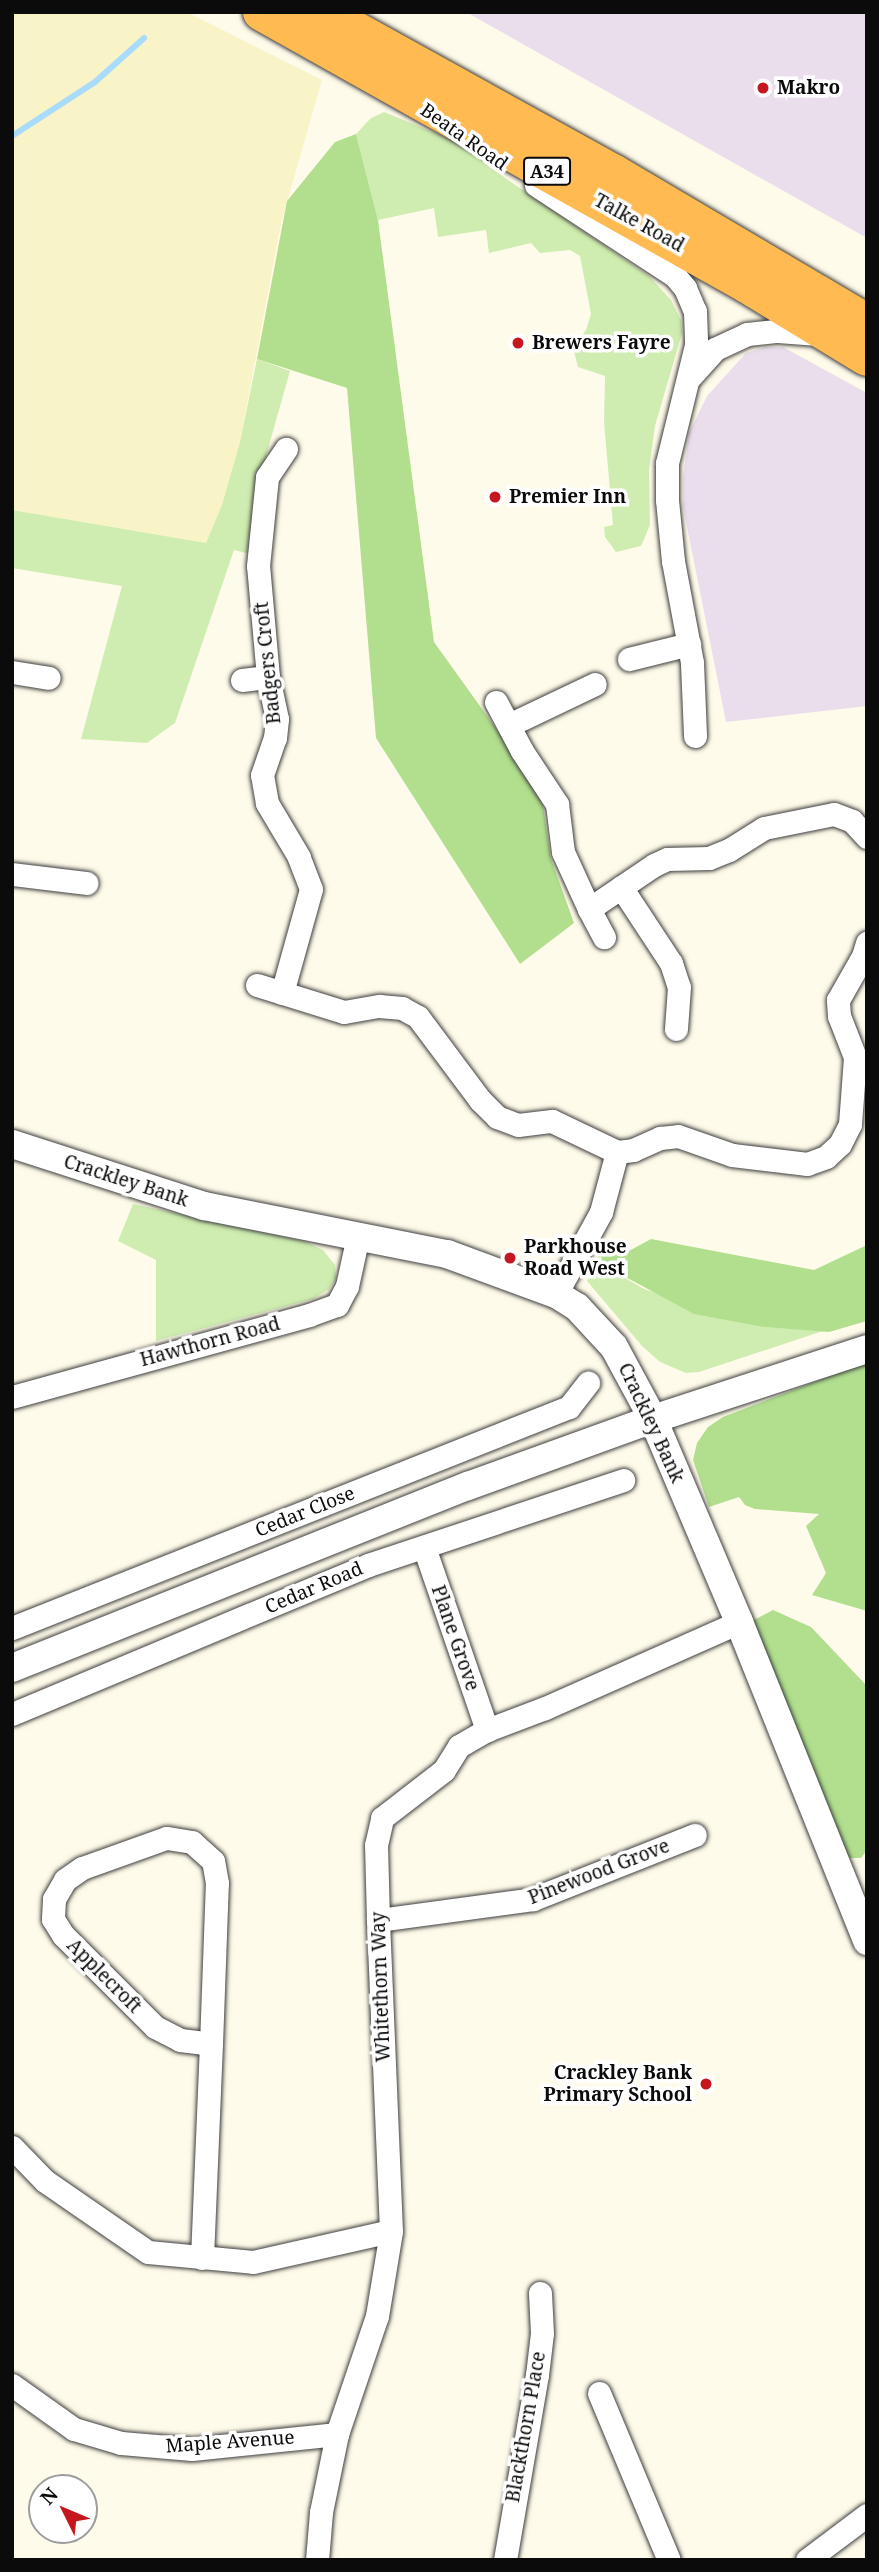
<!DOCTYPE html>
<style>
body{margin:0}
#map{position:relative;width:879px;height:2572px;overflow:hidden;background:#fffbea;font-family:"Noto Serif",serif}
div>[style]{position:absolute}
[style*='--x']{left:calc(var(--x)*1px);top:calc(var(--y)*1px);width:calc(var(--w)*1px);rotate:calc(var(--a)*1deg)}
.industrial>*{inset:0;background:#eadeec}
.farmland>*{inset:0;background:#f8f4c7}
.green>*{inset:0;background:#cfedb0}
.forest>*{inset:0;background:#b1df8e}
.stream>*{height:6px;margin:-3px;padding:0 3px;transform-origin:3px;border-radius:3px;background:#a9dcfc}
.roads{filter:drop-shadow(0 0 2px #3e3e3e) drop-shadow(0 0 2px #3e3e3e)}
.minor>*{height:23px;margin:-11.5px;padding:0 11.5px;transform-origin:11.5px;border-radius:11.5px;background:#fff}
.tertiary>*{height:28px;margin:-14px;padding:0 14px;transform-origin:14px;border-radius:14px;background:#fff}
.trunk>*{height:38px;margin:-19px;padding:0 19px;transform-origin:19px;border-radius:19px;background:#ffba51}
.dots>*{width:19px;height:19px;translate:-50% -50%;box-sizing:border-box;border:4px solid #fff;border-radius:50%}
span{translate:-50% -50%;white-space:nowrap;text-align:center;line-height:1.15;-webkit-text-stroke:7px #fff;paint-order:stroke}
.shield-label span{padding:2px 5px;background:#fff;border:2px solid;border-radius:5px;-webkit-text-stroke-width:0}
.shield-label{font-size:18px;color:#0b0b0b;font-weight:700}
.poi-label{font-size:19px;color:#0b0b0b;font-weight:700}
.left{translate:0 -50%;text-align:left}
.right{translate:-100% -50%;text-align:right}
.street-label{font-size:19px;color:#0b0b0b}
.frame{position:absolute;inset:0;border:14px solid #0b0b0b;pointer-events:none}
.north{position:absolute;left:28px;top:2474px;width:70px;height:70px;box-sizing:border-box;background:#fff;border:2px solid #9d9d9d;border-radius:50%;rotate:313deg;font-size:19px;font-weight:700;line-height:28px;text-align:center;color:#0b0b0b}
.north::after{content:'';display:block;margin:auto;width:24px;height:32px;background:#c7171e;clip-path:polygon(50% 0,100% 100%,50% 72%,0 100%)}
</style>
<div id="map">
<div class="industrial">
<div style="clip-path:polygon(466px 12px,867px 12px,867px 238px)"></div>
<div style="clip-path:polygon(766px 347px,783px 347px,867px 393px,867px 706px,726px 722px,683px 507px,683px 477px,689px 433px,707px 396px,746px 353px)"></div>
</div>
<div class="farmland">
<div style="clip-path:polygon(12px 12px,187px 12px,322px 80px,281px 223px,240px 442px,224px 501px,206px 543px,12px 510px)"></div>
</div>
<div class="green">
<div style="clip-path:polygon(384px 112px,464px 145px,489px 167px,649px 276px,671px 300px,681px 320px,682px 333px,655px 426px,649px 470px,650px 525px,641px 546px,616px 552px,605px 537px,604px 527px,613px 525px,604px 422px,605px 376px,578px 367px,573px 348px,586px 330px,591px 314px,580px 256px,570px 250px,540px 253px,531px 243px,489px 253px,486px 230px,438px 237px,434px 208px,378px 220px,356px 134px,371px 118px)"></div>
<div style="clip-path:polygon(257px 359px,290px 371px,261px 474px,254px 555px,234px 550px,175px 723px,147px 743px,81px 739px,122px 586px,12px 568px,12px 510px,206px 543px,222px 505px,240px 442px)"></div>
<div style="clip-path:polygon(133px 1204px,304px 1241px,323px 1250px,335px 1265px,336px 1278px,329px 1289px,313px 1299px,156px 1341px,156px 1260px,118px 1241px)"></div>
<div style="clip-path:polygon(596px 1261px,644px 1289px,764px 1327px,823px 1331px,699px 1372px,686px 1373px,660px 1362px,642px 1346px,587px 1281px)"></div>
</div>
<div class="forest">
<div style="clip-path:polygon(356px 134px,378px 220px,434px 642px,535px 783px,543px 806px,551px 859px,574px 923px,520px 964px,376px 738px,347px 388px,257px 359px,287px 201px,335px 142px)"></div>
<div style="clip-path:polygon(651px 1239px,814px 1270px,867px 1245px,867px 1321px,829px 1332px,764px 1327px,694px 1314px,596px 1261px,601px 1249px,629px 1251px)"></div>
<div style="clip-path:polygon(867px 1362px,867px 1611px,812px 1595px,826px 1573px,806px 1526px,819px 1514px,755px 1509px,745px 1505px,739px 1497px,709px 1507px,693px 1460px,697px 1443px,708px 1427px,723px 1417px)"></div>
<div style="clip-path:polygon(773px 1610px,811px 1627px,867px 1686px,867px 1850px,861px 1858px,846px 1858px,750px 1622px)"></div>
</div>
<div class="stream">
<div style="--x:12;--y:136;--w:99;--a:-33"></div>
<div style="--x:95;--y:82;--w:66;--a:-41.9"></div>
</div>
<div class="roads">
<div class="minor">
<div style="--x:536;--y:185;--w:166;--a:33.2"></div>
<div style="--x:675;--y:276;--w:16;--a:50"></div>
<div style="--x:685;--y:288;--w:25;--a:67"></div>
<div style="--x:695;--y:311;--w:34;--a:88"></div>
<div style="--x:696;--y:345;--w:122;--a:103.8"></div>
<div style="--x:667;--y:463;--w:37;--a:90"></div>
<div style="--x:667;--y:500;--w:61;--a:84.4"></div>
<div style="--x:673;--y:561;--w:104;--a:79.4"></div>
<div style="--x:692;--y:663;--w:73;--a:87.6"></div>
<div style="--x:690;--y:377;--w:38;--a:-48"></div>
<div style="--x:715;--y:349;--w:35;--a:-25"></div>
<div style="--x:747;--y:334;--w:31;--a:-6"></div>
<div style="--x:778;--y:331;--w:40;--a:4.3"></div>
<div style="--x:629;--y:659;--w:62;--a:-14"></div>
<div style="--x:12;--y:672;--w:37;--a:9"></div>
<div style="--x:242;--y:680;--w:26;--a:-7"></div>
<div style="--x:496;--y:702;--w:55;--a:62"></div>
<div style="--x:522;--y:751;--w:64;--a:56.6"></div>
<div style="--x:557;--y:804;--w:48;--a:82.9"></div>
<div style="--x:563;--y:852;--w:63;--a:65.5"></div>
<div style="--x:589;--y:909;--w:78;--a:-34.1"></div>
<div style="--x:654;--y:865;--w:14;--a:-25"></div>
<div style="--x:667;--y:859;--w:42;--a:-1.4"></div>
<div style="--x:709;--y:858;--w:22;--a:-22"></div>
<div style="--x:729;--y:850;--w:41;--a:-32.2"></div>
<div style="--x:764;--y:828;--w:71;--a:-11.3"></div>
<div style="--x:834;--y:814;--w:19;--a:21"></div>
<div style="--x:852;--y:821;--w:22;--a:47"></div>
<div style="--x:509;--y:725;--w:95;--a:-25.5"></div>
<div style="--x:12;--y:874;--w:75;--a:6.9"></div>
<div style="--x:621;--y:887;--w:91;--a:56.7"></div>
<div style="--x:671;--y:963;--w:25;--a:72"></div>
<div style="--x:679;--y:987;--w:42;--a:94.1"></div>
<div style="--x:589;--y:909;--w:32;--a:62"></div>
<div style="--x:257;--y:985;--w:91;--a:17.2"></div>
<div style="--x:344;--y:1012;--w:36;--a:-10"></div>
<div style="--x:379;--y:1006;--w:23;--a:5"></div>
<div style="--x:402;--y:1008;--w:18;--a:29"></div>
<div style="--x:418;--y:1017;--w:104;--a:53.2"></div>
<div style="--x:480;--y:1100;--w:24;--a:45"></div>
<div style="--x:497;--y:1117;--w:22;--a:21"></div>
<div style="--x:518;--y:1125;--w:34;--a:-7"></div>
<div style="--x:552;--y:1121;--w:72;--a:25.5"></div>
<div style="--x:282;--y:993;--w:108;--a:-74.4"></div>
<div style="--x:311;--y:889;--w:34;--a:-111"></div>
<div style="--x:299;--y:857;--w:63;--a:-120.7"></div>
<div style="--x:267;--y:803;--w:28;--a:-100"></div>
<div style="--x:262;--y:775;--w:39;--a:-71"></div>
<div style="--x:275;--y:738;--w:19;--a:-84"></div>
<div style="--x:277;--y:719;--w:43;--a:-102.1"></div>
<div style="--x:268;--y:677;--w:111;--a:-95.1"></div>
<div style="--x:258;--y:566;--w:89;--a:-84.2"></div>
<div style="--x:267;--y:477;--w:34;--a:-56"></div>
<div style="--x:556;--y:1294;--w:94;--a:-61.2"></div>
<div style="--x:601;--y:1212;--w:62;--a:-75.1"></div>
<div style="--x:617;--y:1152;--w:16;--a:-7"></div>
<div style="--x:633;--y:1150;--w:30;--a:-24"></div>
<div style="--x:660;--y:1138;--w:18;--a:-6"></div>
<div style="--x:678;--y:1136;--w:57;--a:19.4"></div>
<div style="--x:732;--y:1155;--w:76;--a:6.8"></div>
<div style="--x:807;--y:1164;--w:20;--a:-20"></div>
<div style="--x:826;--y:1157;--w:19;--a:-43"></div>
<div style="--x:840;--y:1144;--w:22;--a:-63"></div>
<div style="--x:850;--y:1124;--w:67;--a:-85.7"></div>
<div style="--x:855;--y:1057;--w:44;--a:-111.3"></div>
<div style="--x:839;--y:1016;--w:16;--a:-94"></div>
<div style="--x:838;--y:1000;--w:51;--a:-60.4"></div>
<div style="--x:863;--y:956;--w:14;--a:-73"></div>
<div style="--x:12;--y:1397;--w:308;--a:-15.4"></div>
<div style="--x:309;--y:1315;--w:30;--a:-20"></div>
<div style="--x:337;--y:1305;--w:21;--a:-62"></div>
<div style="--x:347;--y:1286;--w:51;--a:-77.6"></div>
<div style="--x:424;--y:1547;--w:194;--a:71"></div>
<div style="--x:12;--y:1628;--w:599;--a:-21.64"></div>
<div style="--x:569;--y:1407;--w:31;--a:-52"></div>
<div style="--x:12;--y:1714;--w:386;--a:-22.7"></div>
<div style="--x:368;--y:1565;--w:269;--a:-18.4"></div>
<div style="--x:378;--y:1920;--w:156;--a:-7.7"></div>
<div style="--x:533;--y:1899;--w:174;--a:-21.6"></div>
<div style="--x:12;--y:2147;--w:47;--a:45.9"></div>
<div style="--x:45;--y:2181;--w:125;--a:34.6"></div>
<div style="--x:148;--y:2252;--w:105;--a:5.4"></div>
<div style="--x:253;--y:2262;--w:141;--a:-12.7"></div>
<div style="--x:202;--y:2258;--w:214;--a:-87.6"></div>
<div style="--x:211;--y:2044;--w:161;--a:-87.9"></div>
<div style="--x:217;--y:1883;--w:22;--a:-100"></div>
<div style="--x:213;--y:1861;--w:28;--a:-138"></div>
<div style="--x:192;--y:1842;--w:26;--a:-171"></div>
<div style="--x:166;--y:1838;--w:89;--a:160.3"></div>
<div style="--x:82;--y:1868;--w:21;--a:145"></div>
<div style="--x:65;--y:1880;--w:22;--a:120"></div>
<div style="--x:54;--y:1899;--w:20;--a:93"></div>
<div style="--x:53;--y:1919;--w:19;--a:58"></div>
<div style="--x:63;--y:1935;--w:130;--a:45"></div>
<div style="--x:155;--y:2027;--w:28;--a:27"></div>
<div style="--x:180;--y:2040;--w:31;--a:7"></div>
<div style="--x:12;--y:2385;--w:76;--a:35.4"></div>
<div style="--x:74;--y:2429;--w:49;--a:16.6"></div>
<div style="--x:121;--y:2443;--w:71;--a:4.8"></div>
<div style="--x:192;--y:2449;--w:146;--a:-5.9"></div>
<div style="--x:599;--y:2393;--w:181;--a:67.3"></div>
<div style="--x:317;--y:2560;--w:48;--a:-85.2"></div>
<div style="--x:321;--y:2512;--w:80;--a:-78.4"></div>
<div style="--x:337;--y:2434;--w:125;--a:-71.3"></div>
<div style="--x:377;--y:2316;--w:86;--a:-80.6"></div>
<div style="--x:391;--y:2231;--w:311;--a:-92.4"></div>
<div style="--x:378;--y:1920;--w:75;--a:-91.5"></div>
<div style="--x:376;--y:1845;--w:28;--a:-77"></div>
<div style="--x:382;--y:1818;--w:78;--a:-37.7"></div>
<div style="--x:444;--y:1770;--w:28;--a:-58"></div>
<div style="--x:459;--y:1746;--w:32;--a:-30"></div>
<div style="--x:487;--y:1730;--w:62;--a:-20.8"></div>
<div style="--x:545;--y:1708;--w:212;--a:-23.9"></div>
<div style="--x:505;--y:2560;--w:188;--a:-80.2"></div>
<div style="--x:537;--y:2375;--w:42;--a:-83.2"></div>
<div style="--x:542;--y:2333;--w:40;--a:-92.9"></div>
<div style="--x:807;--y:2560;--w:75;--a:-36.9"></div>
</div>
<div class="tertiary">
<div style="--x:12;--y:1144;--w:202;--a:17.9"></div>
<div style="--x:204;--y:1206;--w:248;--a:11.2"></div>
<div style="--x:447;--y:1254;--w:116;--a:20.2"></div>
<div style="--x:556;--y:1294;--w:25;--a:32"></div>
<div style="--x:577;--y:1307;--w:54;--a:47.2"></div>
<div style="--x:614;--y:1347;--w:82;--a:61.6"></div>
<div style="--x:653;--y:1419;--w:220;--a:67"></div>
<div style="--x:739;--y:1622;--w:344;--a:68.1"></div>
<div style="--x:12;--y:1668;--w:491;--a:-21.8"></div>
<div style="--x:468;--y:1486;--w:197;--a:-19.9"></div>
<div style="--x:653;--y:1419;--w:225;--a:-18.1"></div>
</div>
<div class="trunk">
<div style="--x:262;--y:12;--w:556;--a:29.28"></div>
<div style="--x:747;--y:284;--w:140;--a:31.3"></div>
<div style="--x:322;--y:12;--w:333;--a:29"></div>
<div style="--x:613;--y:173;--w:295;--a:30.6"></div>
</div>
</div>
<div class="dots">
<div style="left:763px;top:88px;background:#c7171e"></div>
<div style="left:518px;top:343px;background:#c7171e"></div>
<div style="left:495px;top:497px;background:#c7171e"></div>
<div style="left:510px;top:1258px;background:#c7171e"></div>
<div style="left:706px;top:2084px;background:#c7171e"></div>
</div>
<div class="shield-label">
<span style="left:547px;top:171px">A34</span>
</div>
<div class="poi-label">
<span class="left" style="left:777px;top:88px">Makro</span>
<span class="left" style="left:532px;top:343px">Brewers Fayre</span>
<span class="left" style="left:509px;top:497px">Premier Inn</span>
<span class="left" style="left:524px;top:1258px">Parkhouse<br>Road West</span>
<span class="right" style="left:692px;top:2084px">Crackley Bank<br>Primary School</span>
</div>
<div class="street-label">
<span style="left:464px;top:137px;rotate:35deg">Beata Road</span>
<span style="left:639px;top:223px;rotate:29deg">Talke Road</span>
<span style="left:268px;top:663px;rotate:-96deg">Badgers Croft</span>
<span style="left:126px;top:1181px;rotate:18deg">Crackley Bank</span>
<span style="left:210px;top:1342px;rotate:-15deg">Hawthorn Road</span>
<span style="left:651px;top:1423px;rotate:65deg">Crackley Bank</span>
<span style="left:305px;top:1512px;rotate:-22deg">Cedar Close</span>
<span style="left:314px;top:1588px;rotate:-23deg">Cedar Road</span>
<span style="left:455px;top:1638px;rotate:71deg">Plane Grove</span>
<span style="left:599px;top:1872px;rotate:-21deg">Pinewood Grove</span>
<span style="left:104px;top:1976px;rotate:45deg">Applecroft</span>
<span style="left:381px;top:1987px;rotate:-92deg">Whitethorn Way</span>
<span style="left:526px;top:2427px;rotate:-80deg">Blackthorn Place</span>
<span style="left:230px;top:2442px;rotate:-4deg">Maple Avenue</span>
</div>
<div class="frame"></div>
<div class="north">N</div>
</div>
